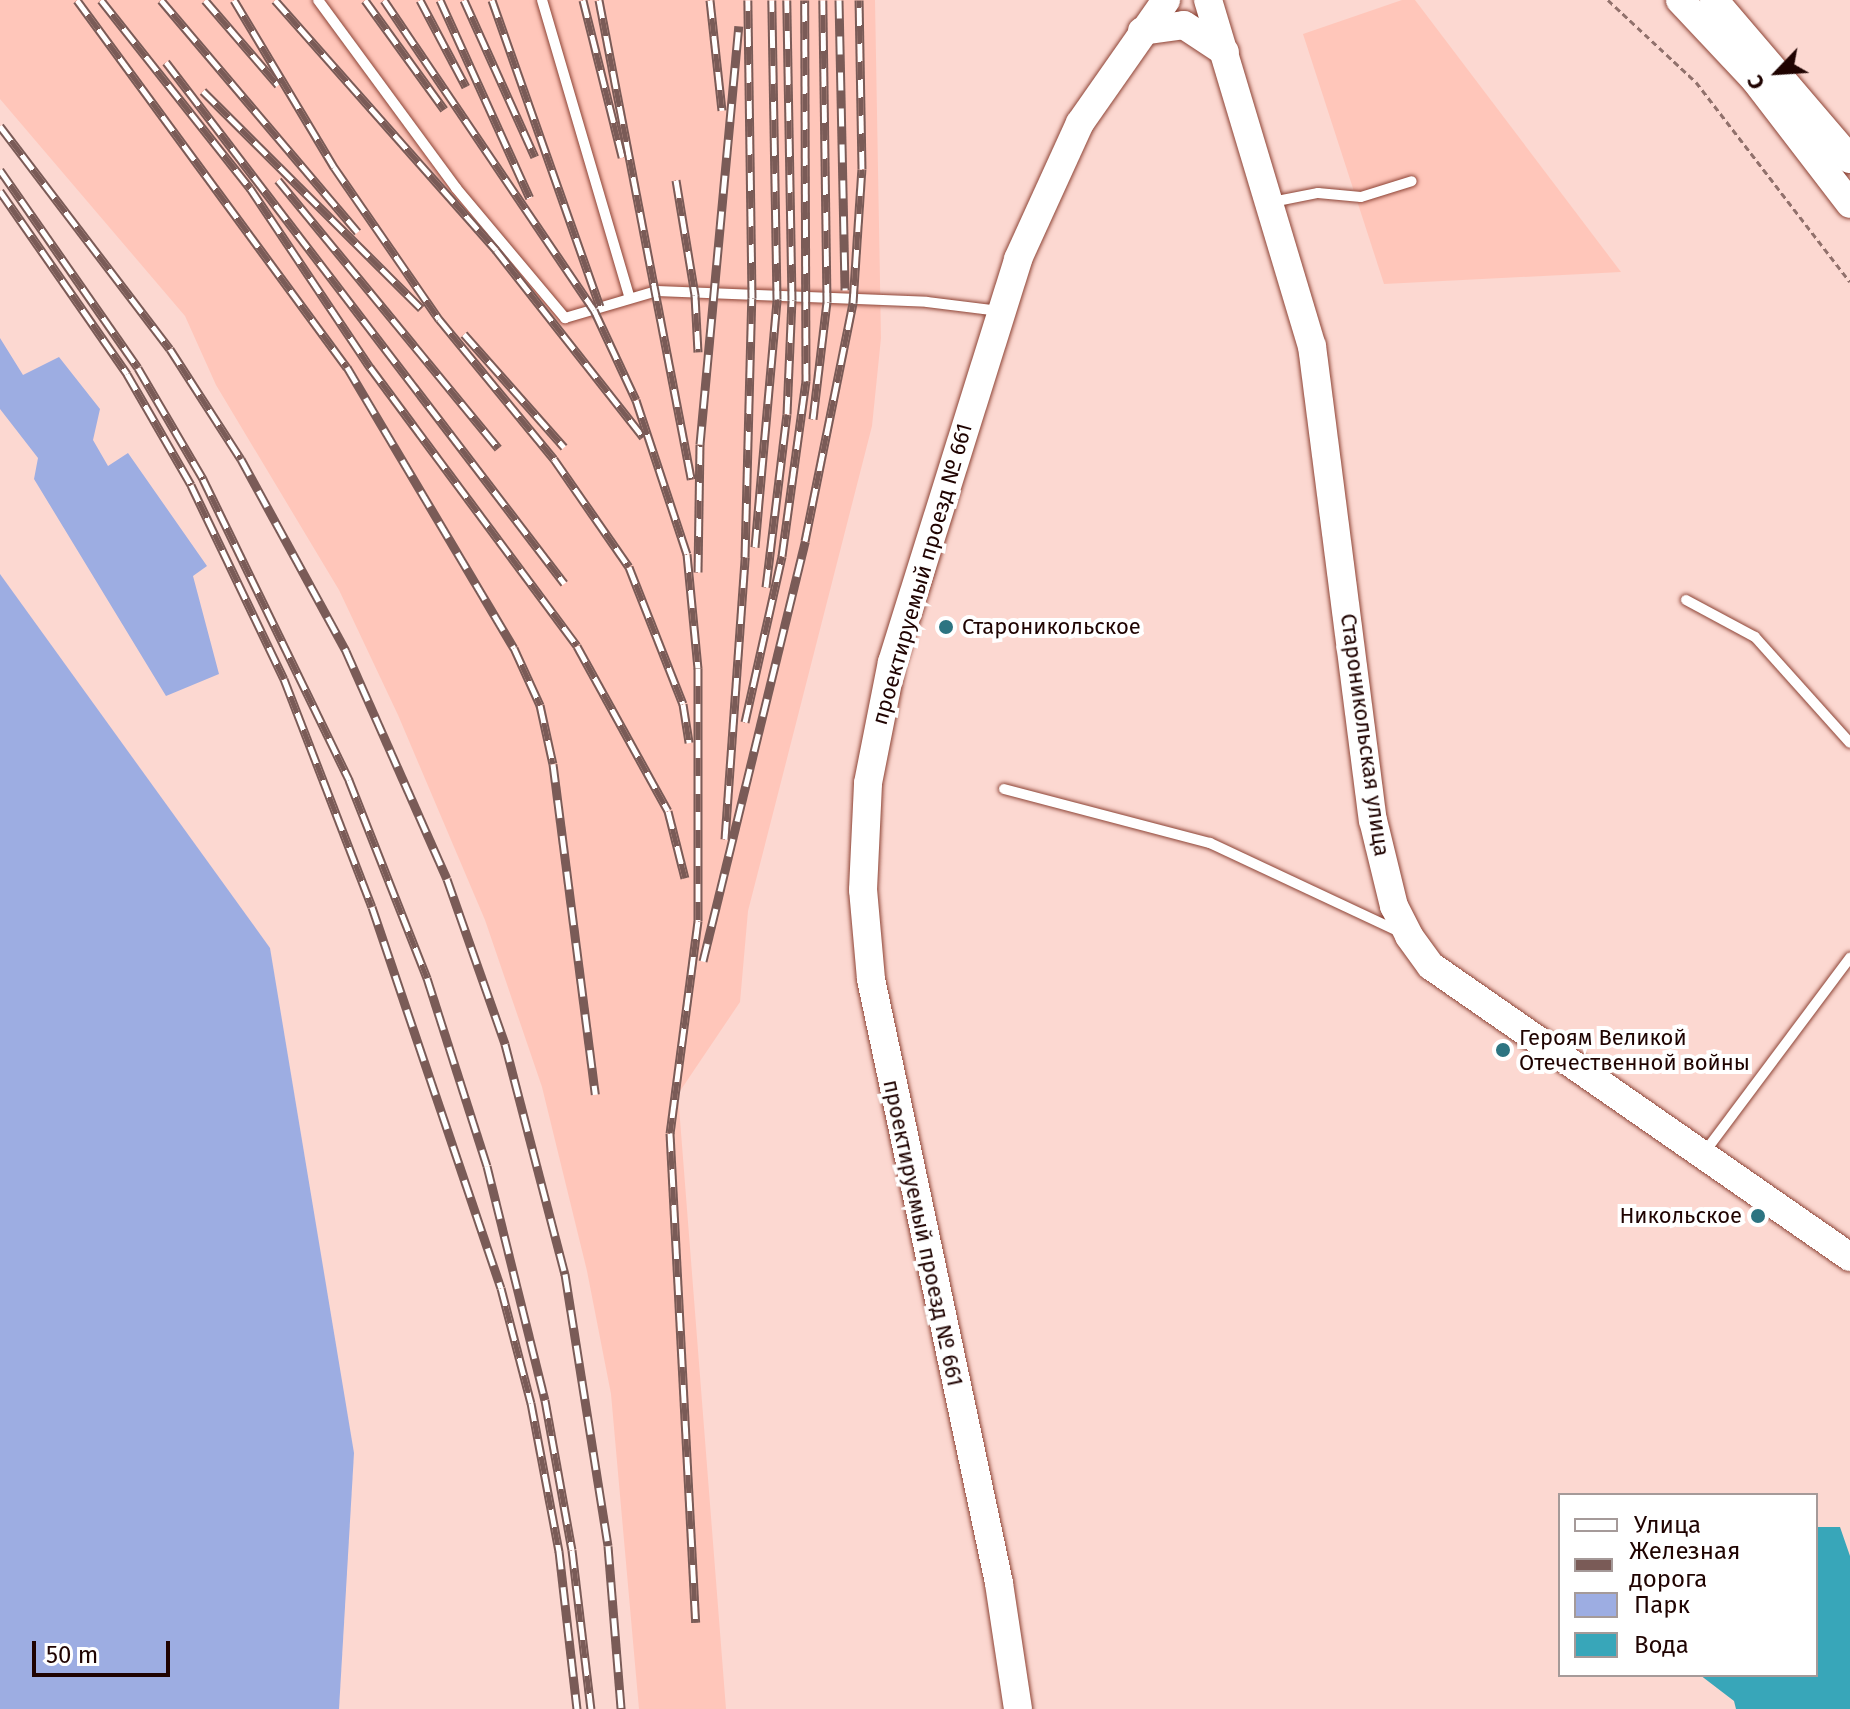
<!DOCTYPE html>
<meta charset="utf-8">
<style>
body{margin:0}
#map{position:relative;width:1850px;height:1709px;overflow:hidden;background:#fcd8d1;font-family:"Fira Sans",sans-serif}
div>[style]{position:absolute}
[style*='--x']{left:calc(var(--x)*1px);top:calc(var(--y)*1px);width:calc(var(--w)*1px);rotate:calc(var(--a)*1deg)}
.built>*{inset:0;background:#ffc6ba}
.green>*{inset:0;background:#9dade2}
.water>*{inset:0;background:#38a6b9}
.path>*{height:3px;margin-top:-1.5px;transform-origin:0;background:repeating-linear-gradient(90deg,#91716c 0 6px,transparent 0 10px)}
.roads{filter:drop-shadow(0 0 2px #8d4335) drop-shadow(0 0 2px #8d4335)}
.lane>*{height:10px;margin:-5px;padding:0 5px;transform-origin:5px;border-radius:5px;background:#fff}
.secondary>*{height:28px;margin:-14px;padding:0 14px;transform-origin:14px;border-radius:14px;background:#fff}
.rail>*{height:9px;margin-top:-4.5px;transform-origin:0;background:repeating-linear-gradient(90deg,#fff 0 18px,#7a5b57 0 36px);box-sizing:border-box;border-block:2px solid #7a5b57}
.dots>*{width:22px;height:22px;translate:-50% -50%;box-sizing:border-box;border:4px solid #fff;border-radius:50%}
span{translate:-50% -50%;white-space:nowrap;text-align:center;line-height:1.15;-webkit-text-stroke:8px #fff;paint-order:stroke}
.street-label{font-size:22px;color:#1f0301}
.poi-label{font-size:22px;color:#1f0301}
.left{translate:0 -50%;text-align:left}
.right{translate:-100% -50%;text-align:right}
.legend{position:absolute;left:1558px;top:1493px;width:260px;height:184px;box-sizing:border-box;background:#fff;border:2px solid #a59a99;margin:0;padding:10px 14px;list-style:none;font-size:24px;color:#1f0301}
.legend li{display:flex;align-items:center;gap:16px;height:40px}
.legend b{width:40px;border:2px solid #a59a99}
.north{position:absolute;left:1738px;top:32px;width:80px;height:80px;-webkit-text-stroke:6px #fff;paint-order:stroke;rotate:245deg;font-size:22px;font-weight:700;line-height:32px;text-align:center;color:#1f0301}
.north::after{content:'';display:block;margin:auto;width:28px;height:36px;background:#1f0301;clip-path:polygon(50% 0,100% 100%,50% 72%,0 100%)}
.scale{position:absolute;left:32px;top:1641px;width:138px;height:36px;box-sizing:border-box;border:4px solid #1f0301;border-top:0;padding-left:10px;font-size:24px;line-height:28px;white-space:nowrap;color:#1f0301;-webkit-text-stroke:6px #fff;paint-order:stroke}
</style>
<div id="map">
<div class="built">
<div style="clip-path:polygon(0 0,875px 0,881px 338px,872px 426px,748px 911px,740px 1002px,678px 1094px,726px 1709px,639px 1709px,611px 1394px,587px 1271px,542px 1087px,485px 920px,398px 715px,339px 590px,216px 385px,185px 316px,0 99px)"></div>
<div style="clip-path:polygon(1402px 0,1415px 0,1621px 272px,1384px 284px,1303px 34px)"></div>
</div>
<div class="green">
<div style="clip-path:polygon(0 338px,23px 375px,59px 357px,100px 409px,93px 440px,108px 466px,128px 453px,207px 566px,193px 576px,219px 674px,166px 696px,34px 479px,38px 458px,0 409px)"></div>
<div style="clip-path:polygon(0 574px,270px 948px,354px 1453px,339px 1709px,0 1709px)"></div>
</div>
<div class="water">
<div style="clip-path:polygon(1816px 1527px,1840px 1527px,1850px 1556px,1850px 1709px,1736px 1709px,1734px 1701px,1700px 1675px,1816px 1675px)"></div>
</div>
<div class="path">
<div style="--x:1608;--y:0;--w:120;--a:43"></div>
<div style="--x:1696;--y:82;--w:252;--a:52.4"></div>
</div>
<div class="roads">
<div class="lane">
<div style="--x:318;--y:0;--w:233;--a:53.7"></div>
<div style="--x:456;--y:188;--w:170;--a:50"></div>
<div style="--x:565;--y:318;--w:96;--a:-16.4"></div>
<div style="--x:657;--y:291;--w:270;--a:2.3"></div>
<div style="--x:927;--y:302;--w:73;--a:7.1"></div>
<div style="--x:542;--y:0;--w:309;--a:73.6"></div>
<div style="--x:1272;--y:202;--w:47;--a:-11.1"></div>
<div style="--x:1318;--y:193;--w:43;--a:5.3"></div>
<div style="--x:1361;--y:197;--w:53;--a:-17.4"></div>
<div style="--x:1686;--y:600;--w:78;--a:28.2"></div>
<div style="--x:1755;--y:637;--w:142;--a:48.1"></div>
<div style="--x:1004;--y:789;--w:213;--a:14.7"></div>
<div style="--x:1210;--y:843;--w:210;--a:25.1"></div>
<div style="--x:1704;--y:1153;--w:244;--a:-53.2"></div>
</div>
<div class="secondary">
<div style="--x:1208;--y:0;--w:361;--a:73.3"></div>
<div style="--x:1312;--y:346;--w:478;--a:82.7"></div>
<div style="--x:1373;--y:820;--w:89;--a:76.3"></div>
<div style="--x:1394;--y:906;--w:34;--a:63"></div>
<div style="--x:1409;--y:936;--w:37;--a:54"></div>
<div style="--x:1431;--y:966;--w:510;--a:34.78"></div>
<div style="--x:1680;--y:0;--w:110;--a:46.8"></div>
<div style="--x:1755;--y:80;--w:156;--a:52.5"></div>
<div style="--x:1714;--y:0;--w:209;--a:49.5"></div>
<div style="--x:1142;--y:31;--w:42;--a:-8.1"></div>
<div style="--x:1184;--y:25;--w:49;--a:33.4"></div>
<div style="--x:1018;--y:1709;--w:127;--a:-98.6"></div>
<div style="--x:999;--y:1583;--w:617;--a:-101.97"></div>
<div style="--x:871;--y:979;--w:89;--a:-95.1"></div>
<div style="--x:863;--y:890;--w:107;--a:-87.3"></div>
<div style="--x:868;--y:783;--w:123;--a:-78.8"></div>
<div style="--x:892;--y:662;--w:422;--a:-72.6"></div>
<div style="--x:1018;--y:259;--w:149;--a:-65.5"></div>
<div style="--x:1080;--y:123;--w:150;--a:-55"></div>
</div>
</div>
<div class="rail">
<div style="--x:77;--y:0;--w:456;--a:53.7"></div>
<div style="--x:347;--y:367;--w:327;--a:59.3"></div>
<div style="--x:514;--y:648;--w:63;--a:65.5"></div>
<div style="--x:540;--y:705;--w:60;--a:77.6"></div>
<div style="--x:553;--y:764;--w:333;--a:82.7"></div>
<div style="--x:101;--y:0;--w:240;--a:51.6"></div>
<div style="--x:250;--y:188;--w:216;--a:56.2"></div>
<div style="--x:370;--y:367;--w:347;--a:53.4"></div>
<div style="--x:577;--y:646;--w:188;--a:61.1"></div>
<div style="--x:668;--y:811;--w:69;--a:75.8"></div>
<div style="--x:161;--y:0;--w:304;--a:49.7"></div>
<div style="--x:205;--y:0;--w:112;--a:49.3"></div>
<div style="--x:234;--y:0;--w:195;--a:59.1"></div>
<div style="--x:334;--y:167;--w:185;--a:55.4"></div>
<div style="--x:439;--y:319;--w:181;--a:50.6"></div>
<div style="--x:554;--y:459;--w:131;--a:55.2"></div>
<div style="--x:629;--y:567;--w:147;--a:68.5"></div>
<div style="--x:683;--y:704;--w:39;--a:81"></div>
<div style="--x:275;--y:0;--w:334;--a:48.5"></div>
<div style="--x:496;--y:250;--w:238;--a:51.8"></div>
<div style="--x:365;--y:0;--w:135;--a:54.1"></div>
<div style="--x:384;--y:0;--w:374;--a:55.9"></div>
<div style="--x:594;--y:310;--w:99;--a:65"></div>
<div style="--x:636;--y:400;--w:162;--a:71.7"></div>
<div style="--x:687;--y:554;--w:115;--a:84.5"></div>
<div style="--x:698;--y:668;--w:253;--a:90"></div>
<div style="--x:698;--y:921;--w:214;--a:97.5"></div>
<div style="--x:670;--y:1133;--w:490;--a:87"></div>
<div style="--x:420;--y:0;--w:98;--a:62.1"></div>
<div style="--x:440;--y:0;--w:217;--a:65.6"></div>
<div style="--x:464;--y:0;--w:172;--a:65.7"></div>
<div style="--x:492;--y:0;--w:325;--a:70.6"></div>
<div style="--x:583;--y:0;--w:162;--a:76"></div>
<div style="--x:599;--y:0;--w:488;--a:79.1"></div>
<div style="--x:710;--y:0;--w:111;--a:83.8"></div>
<div style="--x:839;--y:0;--w:290;--a:88.8"></div>
<div style="--x:166;--y:62;--w:656;--a:52.62"></div>
<div style="--x:203;--y:91;--w:308;--a:44.9"></div>
<div style="--x:0;--y:126;--w:280;--a:52.7"></div>
<div style="--x:170;--y:349;--w:131;--a:57.2"></div>
<div style="--x:241;--y:459;--w:219;--a:61.3"></div>
<div style="--x:346;--y:651;--w:249;--a:66.1"></div>
<div style="--x:447;--y:879;--w:175;--a:70.6"></div>
<div style="--x:505;--y:1044;--w:238;--a:75.4"></div>
<div style="--x:565;--y:1274;--w:275;--a:81"></div>
<div style="--x:608;--y:1546;--w:164;--a:85.4"></div>
<div style="--x:0;--y:170;--w:241;--a:55.1"></div>
<div style="--x:138;--y:368;--w:129;--a:59.6"></div>
<div style="--x:203;--y:479;--w:335;--a:64.1"></div>
<div style="--x:349;--y:780;--w:213;--a:68.5"></div>
<div style="--x:427;--y:978;--w:197;--a:72.3"></div>
<div style="--x:487;--y:1166;--w:241;--a:76.1"></div>
<div style="--x:545;--y:1400;--w:152;--a:79.8"></div>
<div style="--x:572;--y:1550;--w:160;--a:83.2"></div>
<div style="--x:278;--y:180;--w:347;--a:50.6"></div>
<div style="--x:676;--y:180;--w:117;--a:80.6"></div>
<div style="--x:695;--y:295;--w:57;--a:87"></div>
<div style="--x:0;--y:191;--w:223;--a:55.2"></div>
<div style="--x:127;--y:374;--w:128;--a:60"></div>
<div style="--x:191;--y:485;--w:215;--a:64.4"></div>
<div style="--x:284;--y:679;--w:244;--a:68.9"></div>
<div style="--x:372;--y:907;--w:402;--a:71.3"></div>
<div style="--x:501;--y:1288;--w:119;--a:75.4"></div>
<div style="--x:531;--y:1403;--w:151;--a:79.3"></div>
<div style="--x:559;--y:1551;--w:159;--a:83.5"></div>
<div style="--x:464;--y:334;--w:151;--a:48.5"></div>
<div style="--x:813;--y:419;--w:118;--a:-83.2"></div>
<div style="--x:827;--y:302;--w:302;--a:-90.8"></div>
<div style="--x:755;--y:547;--w:249;--a:-84.9"></div>
<div style="--x:777;--y:299;--w:299;--a:-91"></div>
<div style="--x:698;--y:572;--w:128;--a:-89.1"></div>
<div style="--x:700;--y:444;--w:420;--a:-84.7"></div>
<div style="--x:766;--y:587;--w:174;--a:-83.1"></div>
<div style="--x:787;--y:414;--w:114;--a:-87.5"></div>
<div style="--x:792;--y:300;--w:300;--a:-91"></div>
<div style="--x:745;--y:722;--w:170;--a:-77.4"></div>
<div style="--x:782;--y:556;--w:177;--a:-82.2"></div>
<div style="--x:806;--y:381;--w:381;--a:-90.2"></div>
<div style="--x:725;--y:839;--w:283;--a:-85.9"></div>
<div style="--x:745;--y:557;--w:259;--a:-88.5"></div>
<div style="--x:752;--y:298;--w:298;--a:-90.8"></div>
<div style="--x:703;--y:961;--w:432;--a:-76.3"></div>
<div style="--x:805;--y:541;--w:243;--a:-78.6"></div>
<div style="--x:853;--y:303;--w:134;--a:-86.2"></div>
<div style="--x:862;--y:169;--w:169;--a:-91"></div>
</div>
<div class="dots">
<div style="left:946px;top:627px;background:#2d7481"></div>
<div style="left:1503px;top:1050px;background:#2d7481"></div>
<div style="left:1758px;top:1216px;background:#2d7481"></div>
</div>
<div class="street-label">
<span style="left:922px;top:574px;rotate:-74deg">проектируемый проезд № 661</span>
<span style="left:1365px;top:735px;rotate:82deg">Староникольская улица</span>
<span style="left:923px;top:1233px;rotate:78deg">проектируемый проезд № 661</span>
</div>
<div class="poi-label">
<span class="left" style="left:962px;top:627px">Староникольское</span>
<span class="left" style="left:1519px;top:1050px">Героям Великой<br>Отечественной войны</span>
<span class="right" style="left:1742px;top:1216px">Никольское</span>
</div>
<ul class="legend">
<li><b style="height:10px;background:#fff"></b>Улица</li>
<li><b style="height:10px;background:#7a5b57"></b>Железная дорога</li>
<li><b style="height:22px;background:#9dade2"></b>Парк</li>
<li><b style="height:22px;background:#38a6b9"></b>Вода</li>
</ul>
<div class="north">С</div>
<div class="scale">50 m</div>
</div>
